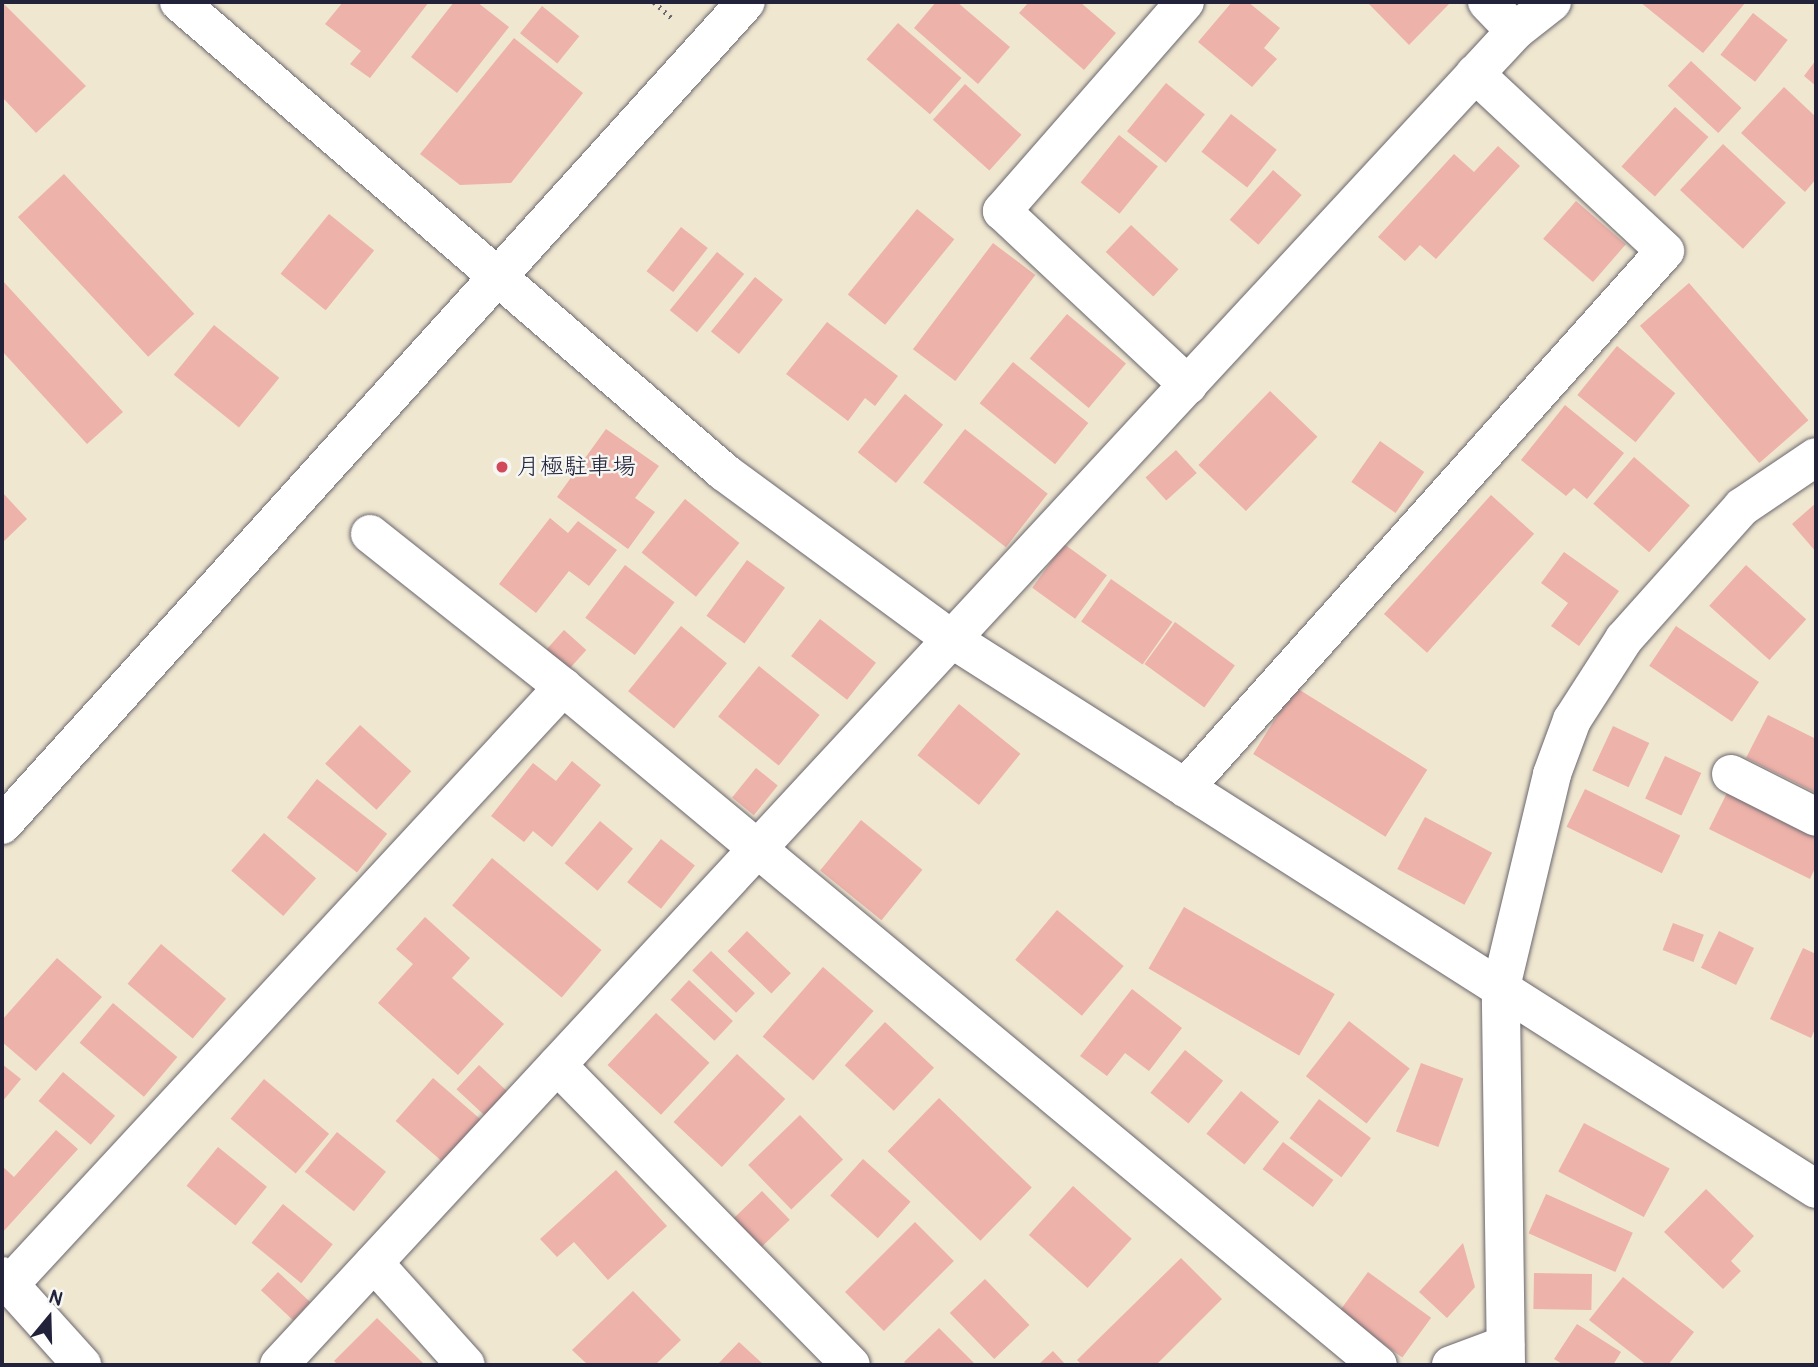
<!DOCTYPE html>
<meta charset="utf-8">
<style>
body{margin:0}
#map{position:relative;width:1818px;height:1367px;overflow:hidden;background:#f0e7d0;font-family:Pangolin,"Klee One",sans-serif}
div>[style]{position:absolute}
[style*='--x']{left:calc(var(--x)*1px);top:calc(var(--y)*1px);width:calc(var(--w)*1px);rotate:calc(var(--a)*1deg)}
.building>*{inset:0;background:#edb2a9;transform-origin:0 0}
.path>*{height:4.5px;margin-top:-2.25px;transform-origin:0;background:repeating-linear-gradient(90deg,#6a676f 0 2px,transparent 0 7px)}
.roads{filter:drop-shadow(0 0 2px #6a676f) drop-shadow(0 0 2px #6a676f)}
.minor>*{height:38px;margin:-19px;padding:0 19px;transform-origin:19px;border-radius:19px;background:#fff}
.dots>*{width:19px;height:19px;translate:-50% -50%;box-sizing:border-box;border:4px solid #f6f6f2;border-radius:50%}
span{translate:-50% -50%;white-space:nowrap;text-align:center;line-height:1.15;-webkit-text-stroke:5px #f6f6f2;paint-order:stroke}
.poi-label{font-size:24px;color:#22223b}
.left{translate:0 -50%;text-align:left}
.frame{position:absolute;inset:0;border:4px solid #22223b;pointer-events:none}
.north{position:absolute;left:14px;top:1283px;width:70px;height:70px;-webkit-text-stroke:5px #f6f6f2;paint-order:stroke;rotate:19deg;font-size:19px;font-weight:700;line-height:28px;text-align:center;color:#22223b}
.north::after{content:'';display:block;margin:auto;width:24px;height:32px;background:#22223b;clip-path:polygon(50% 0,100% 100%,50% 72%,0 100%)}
</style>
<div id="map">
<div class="building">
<div style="clip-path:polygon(2px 2px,86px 86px,36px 133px,2px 97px)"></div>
<div style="clip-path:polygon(343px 2px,429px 2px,370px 78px,350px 64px,361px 51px,325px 24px)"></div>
<div style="clip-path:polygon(454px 2px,477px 2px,509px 27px,457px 93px,411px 57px)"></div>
<div style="clip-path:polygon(936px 2px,957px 2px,1010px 47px,978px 84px,914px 28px)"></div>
<div style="clip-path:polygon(1029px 2px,1080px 2px,1116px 33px,1084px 70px,1019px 13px)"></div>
<div style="clip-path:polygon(1232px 2px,1248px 2px,1280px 28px,1264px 48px,1277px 59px,1252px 87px,1198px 42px)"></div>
<div style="clip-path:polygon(1367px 2px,1446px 2px,1449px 4px,1409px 45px)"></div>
<div style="clip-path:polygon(1640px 2px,1746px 2px,1703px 53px)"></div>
<div style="left:542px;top:6px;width:48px;height:35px;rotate:39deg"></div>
<div style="left:1753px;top:13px;width:44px;height:53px;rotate:38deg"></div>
<div style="left:898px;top:23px;width:84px;height:48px;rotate:41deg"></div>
<div style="clip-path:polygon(514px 38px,583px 93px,511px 183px,460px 185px,420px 154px)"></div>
<div style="clip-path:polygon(1816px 60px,1816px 86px,1804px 76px)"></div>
<div style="left:1691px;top:61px;width:69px;height:34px;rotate:43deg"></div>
<div style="left:1166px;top:83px;width:50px;height:62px;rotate:39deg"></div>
<div style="left:965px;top:84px;width:76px;height:48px;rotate:42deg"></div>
<div style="clip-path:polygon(1784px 87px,1816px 117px,1816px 179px,1805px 192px,1741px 133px)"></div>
<div style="left:1675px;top:107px;width:45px;height:80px;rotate:42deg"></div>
<div style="left:1231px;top:114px;width:58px;height:48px;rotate:38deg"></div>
<div style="left:1119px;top:135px;width:50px;height:61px;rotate:39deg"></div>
<div style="left:1723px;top:144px;width:86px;height:63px;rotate:43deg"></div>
<div style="clip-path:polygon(1498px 146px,1520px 166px,1436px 259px,1420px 245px,1405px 261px,1378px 237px,1454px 154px,1474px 172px)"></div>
<div style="left:1273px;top:170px;width:38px;height:66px;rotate:41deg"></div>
<div style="left:64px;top:174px;width:191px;height:63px;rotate:47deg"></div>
<div style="left:1576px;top:201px;width:66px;height:50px;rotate:41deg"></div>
<div style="left:917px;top:209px;width:48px;height:110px;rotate:39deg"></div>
<div style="left:329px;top:214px;width:58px;height:77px;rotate:39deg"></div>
<div style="left:1131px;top:225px;width:65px;height:37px;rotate:43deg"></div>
<div style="left:681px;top:227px;width:34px;height:56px;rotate:38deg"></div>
<div style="left:993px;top:243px;width:53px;height:133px;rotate:37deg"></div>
<div style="left:717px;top:252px;width:35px;height:75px;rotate:39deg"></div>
<div style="left:755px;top:277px;width:36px;height:70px;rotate:39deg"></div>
<div style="clip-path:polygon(2px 280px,123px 412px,87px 444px,2px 351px)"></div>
<div style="left:1689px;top:283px;width:182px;height:65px;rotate:49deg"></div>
<div style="left:1067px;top:314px;width:77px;height:58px;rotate:40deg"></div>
<div style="clip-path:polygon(827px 322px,898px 376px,875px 406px,865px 398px,848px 421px,786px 374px)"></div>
<div style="left:214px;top:325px;width:84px;height:64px;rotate:39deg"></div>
<div style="left:1617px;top:346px;width:75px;height:63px;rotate:39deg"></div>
<div style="left:1013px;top:362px;width:97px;height:53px;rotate:39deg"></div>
<div style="left:1270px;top:391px;width:66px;height:103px;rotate:44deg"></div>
<div style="left:905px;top:394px;width:49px;height:75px;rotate:39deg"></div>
<div style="clip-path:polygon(1565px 405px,1624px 453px,1587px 499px,1574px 488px,1566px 496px,1521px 460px)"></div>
<div style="clip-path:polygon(606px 429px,659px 466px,635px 498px,655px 512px,628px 549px,557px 497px)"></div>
<div style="left:965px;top:429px;width:105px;height:68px;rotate:38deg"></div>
<div style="left:1380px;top:441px;width:54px;height:50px;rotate:35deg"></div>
<div style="left:1176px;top:450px;width:31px;height:41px;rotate:48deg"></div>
<div style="left:1634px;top:457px;width:74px;height:62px;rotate:41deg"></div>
<div style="clip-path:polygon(2px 492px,27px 519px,2px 543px)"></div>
<div style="left:1491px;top:495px;width:58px;height:160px;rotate:42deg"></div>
<div style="left:685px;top:499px;width:70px;height:69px;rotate:39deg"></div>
<div style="clip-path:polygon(1816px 503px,1816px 552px,1792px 524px)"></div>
<div style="clip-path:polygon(550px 518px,568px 533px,578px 521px,617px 550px,589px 586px,569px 571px,536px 613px,499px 584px)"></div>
<div style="left:1064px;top:544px;width:53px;height:54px;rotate:36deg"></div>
<div style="clip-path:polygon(1564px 552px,1619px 591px,1579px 646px,1551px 626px,1568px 603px,1541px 583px)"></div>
<div style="left:747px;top:560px;width:47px;height:69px;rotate:36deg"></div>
<div style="left:625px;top:565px;width:62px;height:66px;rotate:37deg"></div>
<div style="left:1746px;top:565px;width:81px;height:55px;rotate:42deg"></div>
<div style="left:1111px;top:579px;width:75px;height:52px;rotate:35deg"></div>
<div style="left:820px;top:619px;width:71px;height:47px;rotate:38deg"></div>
<div style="left:1175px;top:622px;width:74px;height:52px;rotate:36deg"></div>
<div style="left:681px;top:626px;width:59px;height:84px;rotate:39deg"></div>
<div style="left:1676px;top:626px;width:100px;height:48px;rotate:34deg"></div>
<div style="left:564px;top:630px;width:30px;height:38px;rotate:42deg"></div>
<div style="left:759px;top:666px;width:78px;height:65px;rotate:39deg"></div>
<div style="left:1295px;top:687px;width:156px;height:79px;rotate:32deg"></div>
<div style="left:959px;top:704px;width:79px;height:66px;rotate:39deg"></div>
<div style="clip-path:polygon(1768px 715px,1816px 739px,1816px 793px,1746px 758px)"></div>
<div style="left:360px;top:725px;width:69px;height:52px;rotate:42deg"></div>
<div style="left:1613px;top:726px;width:40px;height:49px;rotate:25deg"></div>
<div style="left:1665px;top:756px;width:40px;height:47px;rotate:25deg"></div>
<div style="clip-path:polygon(572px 761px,601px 785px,552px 847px,533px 831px,524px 842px,491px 816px,533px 763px,556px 781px)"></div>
<div style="left:756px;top:768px;width:28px;height:38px;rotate:39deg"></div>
<div style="left:317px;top:779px;width:89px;height:49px;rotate:38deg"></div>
<div style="clip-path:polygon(1731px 785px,1816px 827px,1816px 866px,1810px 879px,1709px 829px)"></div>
<div style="left:1585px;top:789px;width:106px;height:42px;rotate:26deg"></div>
<div style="left:1425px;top:817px;width:76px;height:59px;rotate:28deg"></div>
<div style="left:861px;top:820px;width:79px;height:65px;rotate:39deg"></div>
<div style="left:600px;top:821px;width:43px;height:55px;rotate:40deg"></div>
<div style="left:264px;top:833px;width:69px;height:50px;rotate:41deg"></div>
<div style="left:661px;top:839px;width:43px;height:55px;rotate:38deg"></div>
<div style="left:492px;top:858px;width:143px;height:62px;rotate:40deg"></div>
<div style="left:1184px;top:907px;width:174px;height:71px;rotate:30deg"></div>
<div style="left:1057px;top:910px;width:87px;height:65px;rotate:40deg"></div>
<div style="clip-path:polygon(425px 917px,470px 958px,452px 978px,504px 1024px,458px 1075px,378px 1003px,413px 964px,396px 949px)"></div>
<div style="left:1673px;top:923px;width:33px;height:29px;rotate:21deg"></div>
<div style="left:747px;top:931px;width:61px;height:28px;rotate:44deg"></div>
<div style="left:1719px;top:931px;width:39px;height:41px;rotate:26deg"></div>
<div style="left:161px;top:944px;width:85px;height:52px;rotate:40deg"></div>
<div style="clip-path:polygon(1803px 948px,1816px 954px,1816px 1027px,1811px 1038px,1770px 1019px)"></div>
<div style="left:711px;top:951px;width:61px;height:27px;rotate:44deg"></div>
<div style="clip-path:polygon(57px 958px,102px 997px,36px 1071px,2px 1042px,2px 1020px)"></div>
<div style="left:823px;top:967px;width:67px;height:92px;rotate:41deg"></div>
<div style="left:689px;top:980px;width:60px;height:27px;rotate:43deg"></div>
<div style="clip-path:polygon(1132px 989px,1182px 1028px,1149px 1071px,1125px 1053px,1107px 1076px,1080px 1056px)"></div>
<div style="left:113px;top:1003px;width:84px;height:52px;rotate:40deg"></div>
<div style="left:656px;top:1013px;width:73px;height:71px;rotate:43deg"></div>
<div style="left:1349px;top:1021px;width:77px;height:70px;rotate:38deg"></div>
<div style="left:885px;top:1022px;width:67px;height:59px;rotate:43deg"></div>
<div style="left:1185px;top:1050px;width:49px;height:55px;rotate:39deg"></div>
<div style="left:737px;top:1054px;width:66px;height:93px;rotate:43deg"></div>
<div style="left:1421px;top:1063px;width:45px;height:73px;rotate:20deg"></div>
<div style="clip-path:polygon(2px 1064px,21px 1079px,2px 1102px)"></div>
<div style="left:479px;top:1065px;width:40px;height:33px;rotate:43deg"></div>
<div style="left:63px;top:1072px;width:68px;height:38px;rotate:40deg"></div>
<div style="left:433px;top:1078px;width:64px;height:57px;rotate:41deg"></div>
<div style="left:264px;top:1079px;width:85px;height:52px;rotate:40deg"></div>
<div style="left:1241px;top:1091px;width:49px;height:55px;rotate:39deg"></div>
<div style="left:939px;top:1098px;width:129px;height:74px;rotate:44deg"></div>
<div style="left:1319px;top:1099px;width:65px;height:49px;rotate:37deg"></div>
<div style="left:800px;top:1115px;width:62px;height:72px;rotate:46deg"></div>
<div style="left:1584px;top:1123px;width:97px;height:55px;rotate:28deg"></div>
<div style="clip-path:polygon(56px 1130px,78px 1149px,2px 1233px,2px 1166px,14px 1177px)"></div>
<div style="left:337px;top:1132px;width:63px;height:51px;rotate:39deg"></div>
<div style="left:1283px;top:1142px;width:63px;height:34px;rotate:37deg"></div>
<div style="left:218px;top:1147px;width:63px;height:50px;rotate:39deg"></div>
<div style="left:863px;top:1159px;width:64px;height:49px;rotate:42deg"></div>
<div style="clip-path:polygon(616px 1170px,667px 1226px,608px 1280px,574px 1242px,557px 1257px,540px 1239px)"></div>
<div style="left:1073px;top:1186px;width:79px;height:66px;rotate:42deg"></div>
<div style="clip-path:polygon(1706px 1189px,1754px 1236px,1731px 1261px,1741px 1271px,1723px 1289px,1664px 1232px)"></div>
<div style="left:762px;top:1191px;width:40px;height:40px;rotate:46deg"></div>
<div style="left:1546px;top:1194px;width:95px;height:43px;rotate:24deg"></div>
<div style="left:283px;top:1204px;width:64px;height:50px;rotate:39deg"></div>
<div style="left:915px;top:1222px;width:55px;height:99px;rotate:45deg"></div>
<div style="clip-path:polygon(1463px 1243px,1475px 1287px,1447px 1318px,1419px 1292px)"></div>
<div style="clip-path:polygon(1181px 1258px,1222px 1299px,1156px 1365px,1082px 1365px,1077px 1360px)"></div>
<div style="left:278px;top:1272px;width:44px;height:25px;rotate:43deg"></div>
<div style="left:1368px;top:1272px;width:78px;height:49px;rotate:36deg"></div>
<div style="left:1534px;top:1273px;width:58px;height:36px;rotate:1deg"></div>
<div style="clip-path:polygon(1623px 1277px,1694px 1332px,1668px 1365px,1647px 1365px,1589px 1320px)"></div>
<div style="left:985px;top:1279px;width:64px;height:49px;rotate:46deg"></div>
<div style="clip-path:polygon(633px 1291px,681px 1340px,655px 1365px,588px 1365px,572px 1350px)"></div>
<div style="clip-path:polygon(377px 1318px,425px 1365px,338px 1365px,334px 1361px)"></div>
<div style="clip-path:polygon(1577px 1324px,1621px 1352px,1613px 1365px,1564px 1365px,1554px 1359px)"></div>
<div style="clip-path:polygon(939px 1328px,976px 1365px,908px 1365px,904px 1362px)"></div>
<div style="clip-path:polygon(739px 1342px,764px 1365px,717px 1365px)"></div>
<div style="clip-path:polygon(1053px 1351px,1066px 1365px,1038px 1365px)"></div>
</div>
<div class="path">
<div style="--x:654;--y:2;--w:27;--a:42"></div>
</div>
<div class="roads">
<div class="minor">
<div style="--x:179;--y:2;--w:720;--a:40.77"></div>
<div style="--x:724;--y:472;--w:280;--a:36.3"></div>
<div style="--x:950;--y:638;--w:1026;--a:32.47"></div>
<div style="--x:1185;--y:2;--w:278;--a:131.2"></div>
<div style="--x:1002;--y:211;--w:255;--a:43.1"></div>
<div style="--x:1487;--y:2;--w:40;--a:46"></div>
<div style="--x:370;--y:534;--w:246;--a:38.4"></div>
<div style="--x:563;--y:687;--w:1060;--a:39.76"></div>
<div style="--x:1731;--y:774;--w:95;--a:26.8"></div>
<div style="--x:1185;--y:788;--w:720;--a:-48.21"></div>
<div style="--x:1665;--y:251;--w:260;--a:-137"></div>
<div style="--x:2;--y:825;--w:1109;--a:-47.89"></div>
<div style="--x:557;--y:1065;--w:420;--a:45.6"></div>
<div style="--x:374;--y:1263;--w:137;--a:48"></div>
<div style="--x:2;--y:1276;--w:120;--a:48"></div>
<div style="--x:10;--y:1284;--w:814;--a:-47.19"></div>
<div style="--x:279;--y:1365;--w:1819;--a:-47.18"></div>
<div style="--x:1515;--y:31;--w:47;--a:-38.1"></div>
<div style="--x:1451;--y:1365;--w:58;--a:-20.3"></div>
<div style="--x:1506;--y:1365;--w:378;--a:-90.8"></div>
<div style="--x:1501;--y:987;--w:219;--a:-76.5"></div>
<div style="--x:1552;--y:774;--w:58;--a:-69.7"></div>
<div style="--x:1572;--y:720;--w:96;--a:-57.3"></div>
<div style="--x:1624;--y:639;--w:177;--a:-48.2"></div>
<div style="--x:1742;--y:507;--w:89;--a:-34"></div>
</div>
</div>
<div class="dots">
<div style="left:502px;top:467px;background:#d1495b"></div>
</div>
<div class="poi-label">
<span class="left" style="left:516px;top:467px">月極駐車場</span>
</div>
<div class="frame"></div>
<div class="north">N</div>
</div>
